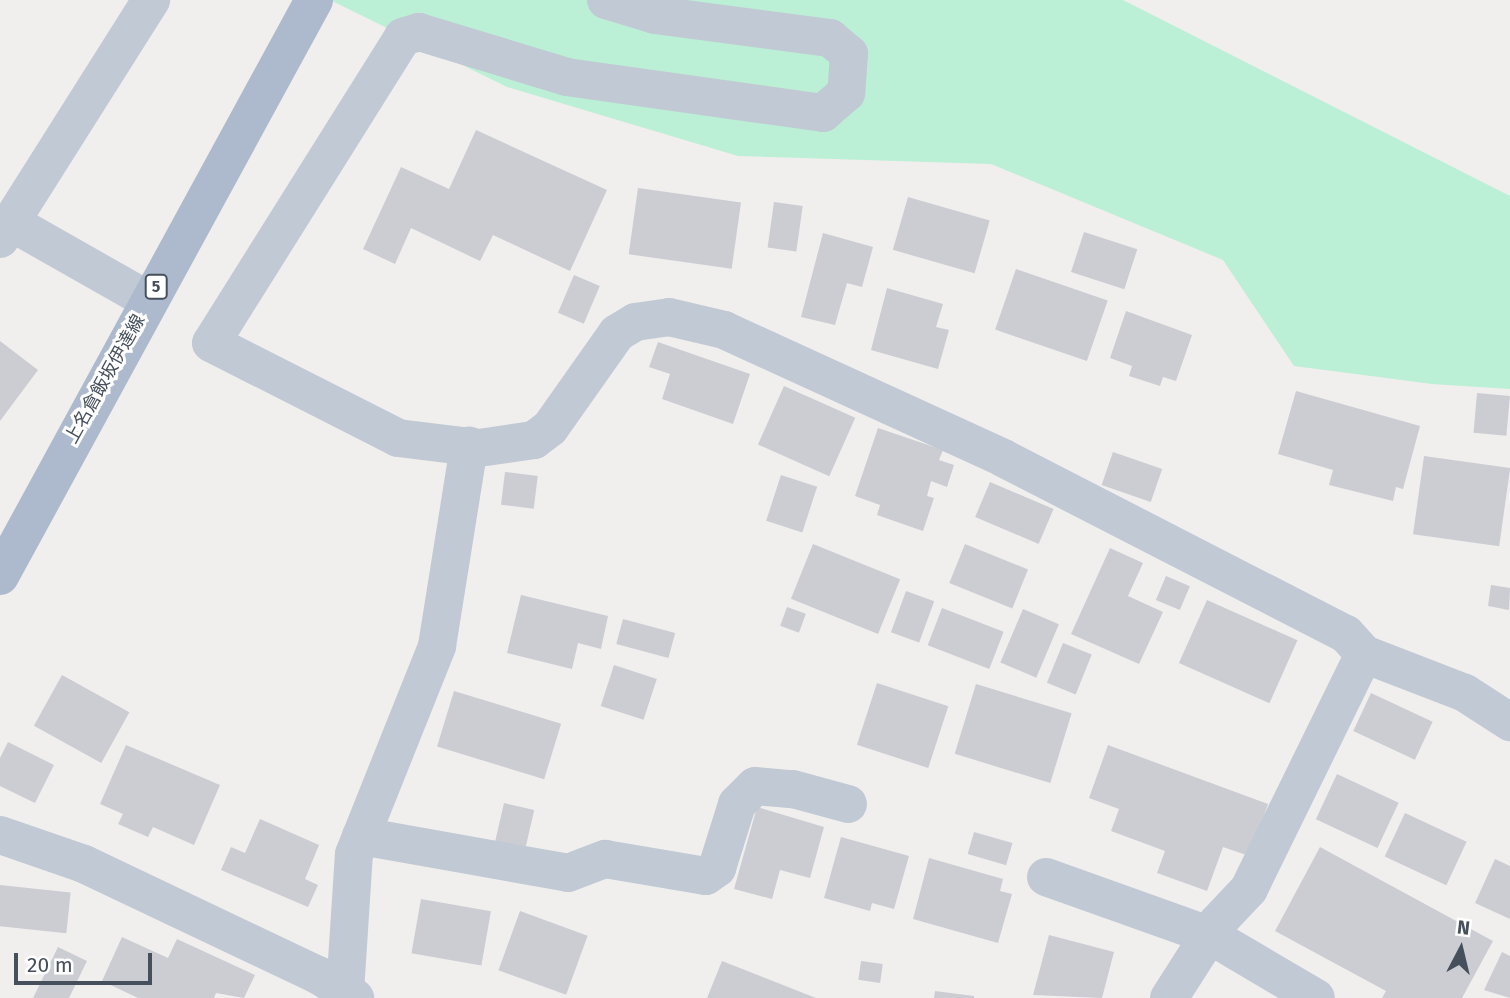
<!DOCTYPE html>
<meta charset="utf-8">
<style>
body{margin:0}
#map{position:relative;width:1510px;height:998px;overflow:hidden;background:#f1eeee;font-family:"Fira Sans","Noto Sans JP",sans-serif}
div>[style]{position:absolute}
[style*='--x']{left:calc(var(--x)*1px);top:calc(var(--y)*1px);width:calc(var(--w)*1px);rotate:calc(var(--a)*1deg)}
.green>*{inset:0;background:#bbf0d6}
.building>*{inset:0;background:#cbcdd3;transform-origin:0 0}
.minor>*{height:38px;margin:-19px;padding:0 19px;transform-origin:19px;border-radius:19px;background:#c1c9d4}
.primary>*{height:38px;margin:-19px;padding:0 19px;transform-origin:19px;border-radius:19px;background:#adbace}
span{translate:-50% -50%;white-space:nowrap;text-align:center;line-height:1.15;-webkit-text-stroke:6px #fff;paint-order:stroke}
.shield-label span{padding:2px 5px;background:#fff;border:2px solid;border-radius:5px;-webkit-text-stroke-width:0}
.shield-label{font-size:16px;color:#464f5c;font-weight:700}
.street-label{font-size:18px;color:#464f5c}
.north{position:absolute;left:1426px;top:914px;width:70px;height:70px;-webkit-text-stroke:5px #fff;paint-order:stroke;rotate:7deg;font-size:19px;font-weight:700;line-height:28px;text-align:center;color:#464f5c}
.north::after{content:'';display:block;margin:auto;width:24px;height:32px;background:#464f5c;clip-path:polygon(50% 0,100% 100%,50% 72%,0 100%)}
.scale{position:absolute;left:14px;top:953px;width:138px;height:32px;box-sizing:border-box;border:4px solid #464f5c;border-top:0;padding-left:9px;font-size:21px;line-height:24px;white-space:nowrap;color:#464f5c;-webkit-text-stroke:5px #fff;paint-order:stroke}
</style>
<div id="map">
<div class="green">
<div style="clip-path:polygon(330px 0,1123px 0,1510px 196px,1510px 389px,1432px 384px,1294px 366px,1223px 260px,991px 164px,738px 156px,507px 87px)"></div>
</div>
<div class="building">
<div style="clip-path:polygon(476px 130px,607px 190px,570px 271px,493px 235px,480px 261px,411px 228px,395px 264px,363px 249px,401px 167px,449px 189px)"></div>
<div style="left:638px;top:188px;width:104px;height:67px;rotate:8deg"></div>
<div style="left:908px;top:197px;width:85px;height:55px;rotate:16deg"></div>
<div style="left:774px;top:202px;width:29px;height:46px;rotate:8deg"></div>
<div style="left:1084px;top:232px;width:56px;height:42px;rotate:18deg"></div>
<div style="clip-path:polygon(823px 233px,873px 247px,862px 287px,847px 283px,835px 325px,801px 317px)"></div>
<div style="left:1016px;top:269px;width:97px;height:64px;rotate:19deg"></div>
<div style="left:574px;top:275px;width:28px;height:41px;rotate:23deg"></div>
<div style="clip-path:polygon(887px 288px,943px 304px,936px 327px,949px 330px,938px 369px,871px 350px)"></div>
<div style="clip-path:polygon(1126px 311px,1192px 335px,1176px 381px,1163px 377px,1160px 386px,1129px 376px,1132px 366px,1110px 358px)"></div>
<div style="clip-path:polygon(0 341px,38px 370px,0 421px)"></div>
<div style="clip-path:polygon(658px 342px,750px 374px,733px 424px,662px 399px,670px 374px,649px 367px)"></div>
<div style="left:784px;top:386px;width:78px;height:64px;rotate:24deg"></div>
<div style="clip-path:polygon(1296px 391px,1420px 426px,1403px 489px,1396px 487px,1393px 501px,1329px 485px,1333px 470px,1278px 454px)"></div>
<div style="left:1477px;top:393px;width:33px;height:40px;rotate:5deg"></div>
<div style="clip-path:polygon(878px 428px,943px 450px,939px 460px,954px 465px,947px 487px,931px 481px,927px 496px,934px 498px,923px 531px,877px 515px,880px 505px,855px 496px)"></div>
<div style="left:1113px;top:452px;width:52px;height:35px;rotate:19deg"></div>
<div style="left:1424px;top:456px;width:87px;height:79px;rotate:8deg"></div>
<div style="left:505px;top:472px;width:33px;height:33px;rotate:7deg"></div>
<div style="left:781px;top:475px;width:38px;height:48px;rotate:18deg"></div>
<div style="left:990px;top:482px;width:69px;height:38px;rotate:23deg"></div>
<div style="left:813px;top:544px;width:94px;height:59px;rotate:22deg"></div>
<div style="left:965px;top:544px;width:68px;height:42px;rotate:22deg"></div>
<div style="clip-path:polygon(1110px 548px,1143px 563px,1128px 596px,1163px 612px,1139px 664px,1071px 634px)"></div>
<div style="left:1166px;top:576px;width:26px;height:26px;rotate:23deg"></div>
<div style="clip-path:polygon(1491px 585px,1510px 588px,1509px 610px,1488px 606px)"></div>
<div style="left:906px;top:591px;width:30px;height:44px;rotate:20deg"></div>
<div style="clip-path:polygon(521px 595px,608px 616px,601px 649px,578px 643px,572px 669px,507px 653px)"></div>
<div style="left:1207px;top:600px;width:99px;height:69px;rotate:24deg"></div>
<div style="left:787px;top:607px;width:20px;height:20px;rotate:20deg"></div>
<div style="left:942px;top:608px;width:66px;height:40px;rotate:21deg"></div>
<div style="left:1023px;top:609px;width:39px;height:58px;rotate:23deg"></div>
<div style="left:623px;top:619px;width:54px;height:26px;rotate:15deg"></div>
<div style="left:1063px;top:643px;width:31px;height:43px;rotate:22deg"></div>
<div style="left:614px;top:665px;width:45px;height:43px;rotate:18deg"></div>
<div style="left:62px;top:675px;width:77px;height:58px;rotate:29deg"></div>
<div style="left:877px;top:683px;width:75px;height:65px;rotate:18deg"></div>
<div style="left:976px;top:684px;width:100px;height:73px;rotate:17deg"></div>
<div style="left:454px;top:691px;width:112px;height:58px;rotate:17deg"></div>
<div style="left:1371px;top:693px;width:68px;height:42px;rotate:25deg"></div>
<div style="clip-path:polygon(8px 742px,54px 765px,35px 803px,0 786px,0 758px)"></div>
<div style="clip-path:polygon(126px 745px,220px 785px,194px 845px,153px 827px,148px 837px,118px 824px,123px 814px,100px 804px)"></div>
<div style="clip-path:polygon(1108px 745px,1268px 804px,1249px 856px,1223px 847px,1207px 891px,1157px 873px,1165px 851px,1111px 831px,1119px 809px,1089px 798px)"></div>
<div style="left:1337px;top:774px;width:68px;height:50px;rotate:25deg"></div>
<div style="left:504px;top:803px;width:31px;height:42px;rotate:13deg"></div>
<div style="clip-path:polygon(757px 807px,824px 827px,810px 878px,780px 870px,772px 899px,734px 889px)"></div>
<div style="left:1405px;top:813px;width:68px;height:48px;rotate:25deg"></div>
<div style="clip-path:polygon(260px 819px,319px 845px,305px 879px,318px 885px,308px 907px,221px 870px,231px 847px,245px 853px)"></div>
<div style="left:974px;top:832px;width:40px;height:23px;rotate:16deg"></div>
<div style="clip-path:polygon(841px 837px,909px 856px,894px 909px,872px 903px,870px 911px,824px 898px)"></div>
<div style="clip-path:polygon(1320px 847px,1493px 941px,1462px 998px,1382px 998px,1386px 991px,1275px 931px)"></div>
<div style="clip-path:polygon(929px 858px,1003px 879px,1000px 891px,1012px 894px,998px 943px,913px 919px)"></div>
<div style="clip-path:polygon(1495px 859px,1510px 866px,1510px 919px,1475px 903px)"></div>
<div style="left:0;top:885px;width:71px;height:41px;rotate:6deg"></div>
<div style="left:421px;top:899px;width:71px;height:55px;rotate:10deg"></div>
<div style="left:520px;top:911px;width:72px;height:63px;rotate:20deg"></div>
<div style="clip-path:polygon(1049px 935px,1114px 952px,1102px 998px,1033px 995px)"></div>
<div style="clip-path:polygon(122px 937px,168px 958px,177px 939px,255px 975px,244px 998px,216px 993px,214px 998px,138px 998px,102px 981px)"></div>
<div style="clip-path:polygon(58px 947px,87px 961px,69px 998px,33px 998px)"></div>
<div style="clip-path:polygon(1502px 952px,1510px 956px,1510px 998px,1484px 990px)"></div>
<div style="clip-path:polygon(722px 961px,816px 998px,707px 998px)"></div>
<div style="left:861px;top:961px;width:22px;height:19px;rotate:8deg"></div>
<div style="clip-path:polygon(935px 991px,974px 996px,974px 998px,934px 998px)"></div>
</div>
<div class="minor">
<div style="--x:606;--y:0;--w:51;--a:17"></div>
<div style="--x:655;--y:15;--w:177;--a:7.5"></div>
<div style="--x:830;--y:38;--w:25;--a:40"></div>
<div style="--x:849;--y:54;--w:39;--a:94"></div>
<div style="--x:846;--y:93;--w:30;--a:139"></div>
<div style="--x:823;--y:113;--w:259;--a:-172"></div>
<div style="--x:567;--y:77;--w:155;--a:-163.1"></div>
<div style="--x:419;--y:32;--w:17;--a:163"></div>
<div style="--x:403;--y:37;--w:361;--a:122.1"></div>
<div style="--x:211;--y:343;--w:210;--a:26.9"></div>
<div style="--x:398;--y:438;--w:82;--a:7"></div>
<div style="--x:479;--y:448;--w:56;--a:-8.3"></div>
<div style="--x:534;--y:440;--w:20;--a:-37"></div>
<div style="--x:550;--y:428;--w:116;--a:-54.8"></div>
<div style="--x:617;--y:333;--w:21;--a:-31"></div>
<div style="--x:635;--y:322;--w:34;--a:-8"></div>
<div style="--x:669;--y:317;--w:57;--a:13.3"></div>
<div style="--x:724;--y:330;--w:307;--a:24.6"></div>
<div style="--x:1003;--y:458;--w:386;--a:27.2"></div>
<div style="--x:1346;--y:634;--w:27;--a:48"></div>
<div style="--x:1364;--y:654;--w:262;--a:116.1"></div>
<div style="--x:1249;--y:889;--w:47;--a:133.3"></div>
<div style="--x:1217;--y:923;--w:89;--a:122.6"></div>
<div style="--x:14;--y:224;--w:154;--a:29.6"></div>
<div style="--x:0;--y:239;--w:283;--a:-57.7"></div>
<div style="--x:1364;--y:654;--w:108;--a:21.1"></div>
<div style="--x:1465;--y:693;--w:54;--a:32.8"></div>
<div style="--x:0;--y:835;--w:89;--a:19"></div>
<div style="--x:84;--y:864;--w:259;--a:25.4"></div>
<div style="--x:318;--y:975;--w:44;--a:31.9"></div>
<div style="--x:361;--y:836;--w:210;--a:10.1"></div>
<div style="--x:568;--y:873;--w:40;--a:-21"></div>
<div style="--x:605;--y:859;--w:102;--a:9.6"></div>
<div style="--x:706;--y:876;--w:14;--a:-36"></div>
<div style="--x:717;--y:868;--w:67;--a:-72.6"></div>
<div style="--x:737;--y:804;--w:25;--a:-45"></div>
<div style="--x:755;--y:786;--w:38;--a:5"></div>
<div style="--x:793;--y:789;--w:57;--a:15.3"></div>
<div style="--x:1046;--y:877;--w:173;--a:19.6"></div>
<div style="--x:1209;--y:935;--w:124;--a:30.5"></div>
<div style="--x:345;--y:992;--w:138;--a:-86.3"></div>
<div style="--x:354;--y:854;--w:224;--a:-68.2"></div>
<div style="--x:437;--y:646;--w:203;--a:-80.9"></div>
</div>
<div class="primary">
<div style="--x:0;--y:576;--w:656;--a:-61.4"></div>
</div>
<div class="shield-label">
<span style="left:156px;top:287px">5</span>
</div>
<div class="street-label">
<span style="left:105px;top:379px;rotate:-61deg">上名倉飯坂伊達線</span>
</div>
<div class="north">N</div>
<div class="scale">20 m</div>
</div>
